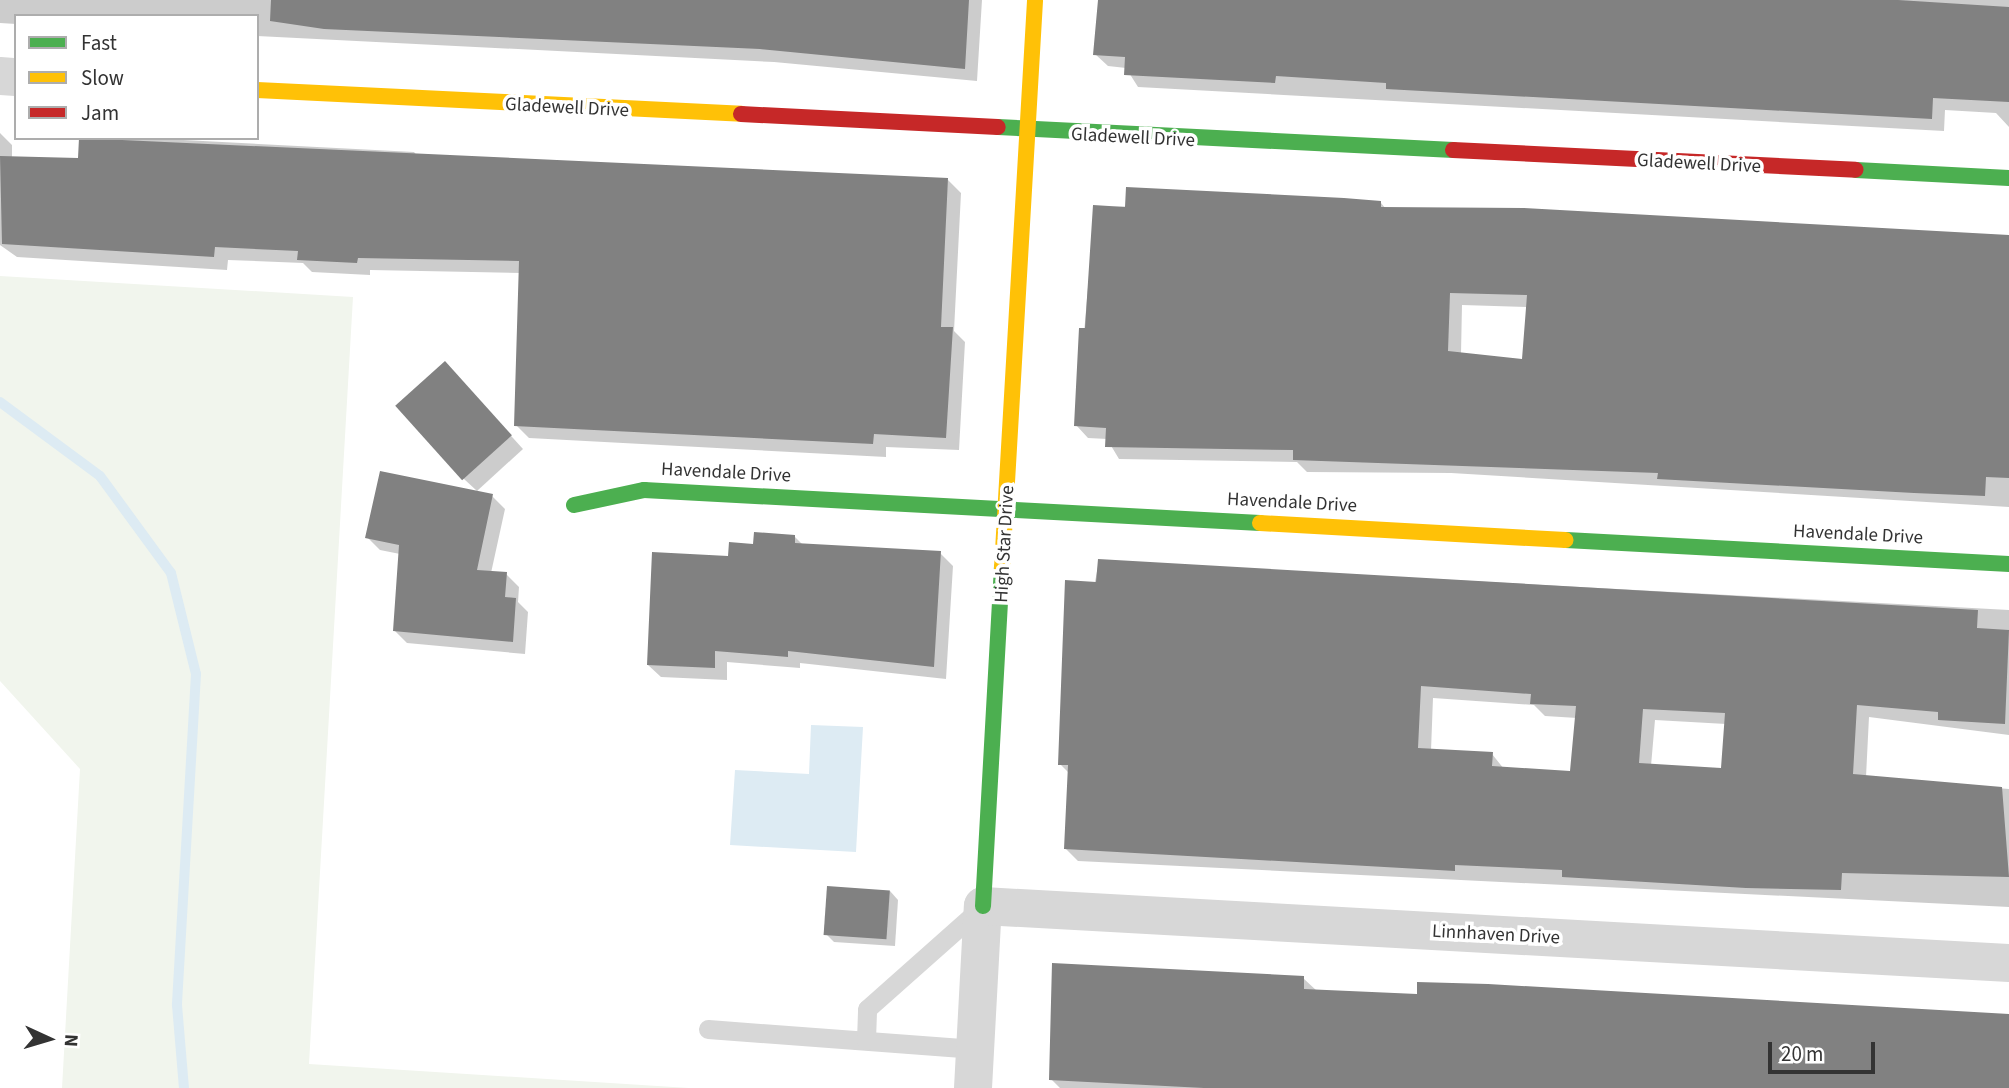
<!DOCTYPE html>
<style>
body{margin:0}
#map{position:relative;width:2009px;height:1088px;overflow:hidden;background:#fff;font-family:"Source Sans 3",sans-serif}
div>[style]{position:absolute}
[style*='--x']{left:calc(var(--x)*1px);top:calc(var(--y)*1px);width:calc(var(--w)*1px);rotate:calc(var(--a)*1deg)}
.green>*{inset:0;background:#f1f5ed}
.water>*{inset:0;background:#ddebf3}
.shadow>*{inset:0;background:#0003}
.stream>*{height:10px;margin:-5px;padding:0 5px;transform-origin:5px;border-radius:5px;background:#ddebf3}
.building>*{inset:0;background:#818181;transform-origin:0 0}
.lane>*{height:19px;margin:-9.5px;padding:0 9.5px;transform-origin:9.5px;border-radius:9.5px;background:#d7d7d7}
.street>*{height:38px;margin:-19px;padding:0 19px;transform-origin:19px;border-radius:19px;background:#d7d7d7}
.fast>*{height:16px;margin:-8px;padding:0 8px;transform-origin:8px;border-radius:8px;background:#4caf50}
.slow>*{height:16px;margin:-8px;padding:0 8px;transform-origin:8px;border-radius:8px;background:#ffc107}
.jam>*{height:16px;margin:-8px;padding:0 8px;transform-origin:8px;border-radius:8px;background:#c62828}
span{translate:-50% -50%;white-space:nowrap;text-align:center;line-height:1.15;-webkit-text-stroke:7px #fff;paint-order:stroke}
.street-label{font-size:19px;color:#333}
.legend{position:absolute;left:14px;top:14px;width:245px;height:126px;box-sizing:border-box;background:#fff;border:2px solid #adadad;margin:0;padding:9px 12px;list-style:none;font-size:21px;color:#333}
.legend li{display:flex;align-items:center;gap:14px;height:35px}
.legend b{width:35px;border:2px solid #adadad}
.north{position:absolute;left:14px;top:1004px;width:70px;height:70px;-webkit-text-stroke:5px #fff;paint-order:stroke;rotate:94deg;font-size:19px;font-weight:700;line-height:28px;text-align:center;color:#333}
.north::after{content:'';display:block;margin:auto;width:24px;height:32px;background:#333;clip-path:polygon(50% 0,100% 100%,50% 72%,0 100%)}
.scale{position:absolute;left:1768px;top:1042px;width:107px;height:32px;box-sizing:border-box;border:4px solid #333;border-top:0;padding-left:9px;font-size:21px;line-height:24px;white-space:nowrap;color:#333;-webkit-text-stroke:5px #fff;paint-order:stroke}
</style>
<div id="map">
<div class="green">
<div style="clip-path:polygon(0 276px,353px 297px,309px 1064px,689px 1088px,62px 1088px,80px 769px,0 681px)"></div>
</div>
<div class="water">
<div style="clip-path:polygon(811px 725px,863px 727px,856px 852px,730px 845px,735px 770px,809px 774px)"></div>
</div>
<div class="shadow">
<div style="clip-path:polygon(0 0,982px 0,977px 81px,774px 62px,257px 36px,257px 16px,16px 16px,16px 24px,0 23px)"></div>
<div style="clip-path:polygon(1100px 0,2009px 0,2009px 127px,1996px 113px,1945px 110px,1944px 131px,1138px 87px,1126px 68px,1108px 66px,1095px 54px)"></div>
<div style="clip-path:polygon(0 133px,12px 145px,12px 158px,80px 160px,81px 138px,145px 138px,414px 152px,420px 159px,948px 180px,961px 193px,954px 331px,965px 342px,959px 450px,886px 447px,886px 457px,529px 438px,516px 425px,521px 273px,370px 270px,370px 275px,312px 272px,303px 263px,228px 260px,227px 270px,17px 257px,0 245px)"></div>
<div style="clip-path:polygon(evenodd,1381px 203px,1386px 209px,2009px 238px,2009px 507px,1451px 473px,1307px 472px,1297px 462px,1119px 459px,1107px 439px,1088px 438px,1076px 425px,1095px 207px,1381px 203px,1462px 305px,1528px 307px,1524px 361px,1461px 354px,1462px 305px)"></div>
<div style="clip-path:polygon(457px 376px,523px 449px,477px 491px,464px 479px)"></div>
<div style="clip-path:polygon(492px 496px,505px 509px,491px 573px,506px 574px,519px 587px,518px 602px,528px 612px,525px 654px,407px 643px,394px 630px,400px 554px,380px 550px,367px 537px)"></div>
<div style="clip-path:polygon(795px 537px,803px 545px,940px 553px,953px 566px,946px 679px,800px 663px,800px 668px,727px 662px,727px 680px,661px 677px,648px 665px,729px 558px)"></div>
<div style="clip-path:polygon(evenodd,1099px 561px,2009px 610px,2009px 735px,1869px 717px,1866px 777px,2009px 789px,2009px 907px,1078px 861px,1065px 848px,1070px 774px,1060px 764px,1099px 561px,1433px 698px,1534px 705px,1545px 716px,1577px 718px,1572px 772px,1504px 769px,1492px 754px,1431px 751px,1433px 698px,1099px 561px,1655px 720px,1726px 724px,1723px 769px,1651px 766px,1655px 720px)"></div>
<div style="clip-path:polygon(890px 891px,898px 900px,895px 946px,834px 942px,826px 934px)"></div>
<div style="clip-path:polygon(1303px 978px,1317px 991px,2009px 1015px,2009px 1088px,1060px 1088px,1051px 1079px)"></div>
</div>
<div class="stream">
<div style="--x:0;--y:402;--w:124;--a:36.5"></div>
<div style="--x:100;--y:476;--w:120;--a:53.8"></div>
<div style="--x:171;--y:573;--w:104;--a:76.1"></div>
<div style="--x:196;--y:674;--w:332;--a:93.3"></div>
<div style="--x:177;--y:1005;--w:83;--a:85.2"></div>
</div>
<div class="building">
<div style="clip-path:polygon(271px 0,969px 0,965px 69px,760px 49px,324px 29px,270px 21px)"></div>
<div style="clip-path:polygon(1098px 0,1898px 0,2009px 7px,2009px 102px,1933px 98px,1932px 119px,1386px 89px,1386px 83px,1276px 76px,1275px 83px,1124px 75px,1125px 57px,1093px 55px)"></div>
<div style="clip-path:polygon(79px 138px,948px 178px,941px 327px,953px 327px,946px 438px,874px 434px,873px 444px,514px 426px,519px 261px,358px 258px,357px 263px,297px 260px,298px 251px,215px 247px,214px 257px,2px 244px,0 156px,78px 158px)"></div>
<div style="clip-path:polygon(evenodd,1126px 187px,1344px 198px,1381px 201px,1381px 207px,1524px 208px,2009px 235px,2009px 478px,1986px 477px,1985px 496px,1914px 493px,1657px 479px,1658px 473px,1293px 460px,1293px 450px,1105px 447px,1106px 428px,1074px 426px,1079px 328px,1085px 328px,1093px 205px,1125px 207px,1126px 187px,1450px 293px,1527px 295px,1522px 359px,1448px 351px,1450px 293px)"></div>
<div style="left:445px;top:361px;width:100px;height:67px;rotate:48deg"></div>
<div style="clip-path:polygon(380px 471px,493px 494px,477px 570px,507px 572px,505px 597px,516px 598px,513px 642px,393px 631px,399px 545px,365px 538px)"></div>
<div style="clip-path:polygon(754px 532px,795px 535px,795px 543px,941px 551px,934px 667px,788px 651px,788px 657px,715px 651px,715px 668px,647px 665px,652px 552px,728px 556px,729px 542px,753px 544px)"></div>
<div style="clip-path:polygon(evenodd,1098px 559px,1978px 610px,1977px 628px,2009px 630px,2005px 724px,1938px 720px,1938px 712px,1857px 705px,1853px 774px,2002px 787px,2009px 877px,1842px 873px,1841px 890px,1746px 888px,1562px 877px,1562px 870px,1455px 865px,1455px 871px,1064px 849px,1068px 765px,1058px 765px,1065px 580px,1096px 582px,1098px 559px,1421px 686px,1531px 694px,1530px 704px,1576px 706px,1570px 771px,1492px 766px,1493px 752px,1418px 748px,1421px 686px,1098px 559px,1643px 709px,1725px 713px,1721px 768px,1639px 763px,1643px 709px)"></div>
<div style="left:827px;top:886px;width:63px;height:49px;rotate:4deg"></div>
<div style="clip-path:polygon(1052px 963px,1304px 976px,1304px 989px,1417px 994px,1417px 982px,1488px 984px,2009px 1014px,2009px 1088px,1204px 1088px,1049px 1080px)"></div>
</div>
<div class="lane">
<div style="--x:708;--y:1029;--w:268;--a:4.3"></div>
<div style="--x:866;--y:1040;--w:31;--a:-88"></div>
<div style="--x:867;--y:1009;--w:154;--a:-41.6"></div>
</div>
<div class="street">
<div style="--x:0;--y:76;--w:16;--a:4"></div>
<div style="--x:973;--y:1088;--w:182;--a:-86.9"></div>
<div style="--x:983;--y:906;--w:1028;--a:3.18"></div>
</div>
<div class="fast">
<div style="--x:998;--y:127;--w:456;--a:2.9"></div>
<div style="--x:1856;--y:170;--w:153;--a:3"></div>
<div style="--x:574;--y:505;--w:72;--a:-12.1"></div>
<div style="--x:644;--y:490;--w:617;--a:3.07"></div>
<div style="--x:1566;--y:540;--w:444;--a:3.1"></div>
<div style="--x:983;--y:906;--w:339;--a:-86.8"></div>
</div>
<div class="slow">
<div style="--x:257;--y:90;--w:485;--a:2.8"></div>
<div style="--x:1260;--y:523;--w:306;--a:3.2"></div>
<div style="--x:1002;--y:568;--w:569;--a:-86.67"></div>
</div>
<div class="jam">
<div style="--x:741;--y:114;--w:257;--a:2.9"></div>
<div style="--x:1453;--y:150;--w:403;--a:2.8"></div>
</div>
<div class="street-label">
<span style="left:567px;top:108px;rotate:3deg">Gladewell Drive</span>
<span style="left:1133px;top:138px;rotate:3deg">Gladewell Drive</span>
<span style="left:1699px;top:164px;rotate:3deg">Gladewell Drive</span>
<span style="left:726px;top:473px;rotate:3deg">Havendale Drive</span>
<span style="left:1292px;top:503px;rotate:3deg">Havendale Drive</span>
<span style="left:1858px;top:535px;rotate:3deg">Havendale Drive</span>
<span style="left:1005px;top:544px;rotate:-87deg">High Star Drive</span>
<span style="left:1496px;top:935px;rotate:3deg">Linnhaven Drive</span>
</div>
<ul class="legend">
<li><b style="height:9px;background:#4caf50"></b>Fast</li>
<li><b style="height:9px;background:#ffc107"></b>Slow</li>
<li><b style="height:9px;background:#c62828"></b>Jam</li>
</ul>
<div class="north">N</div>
<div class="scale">20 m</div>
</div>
